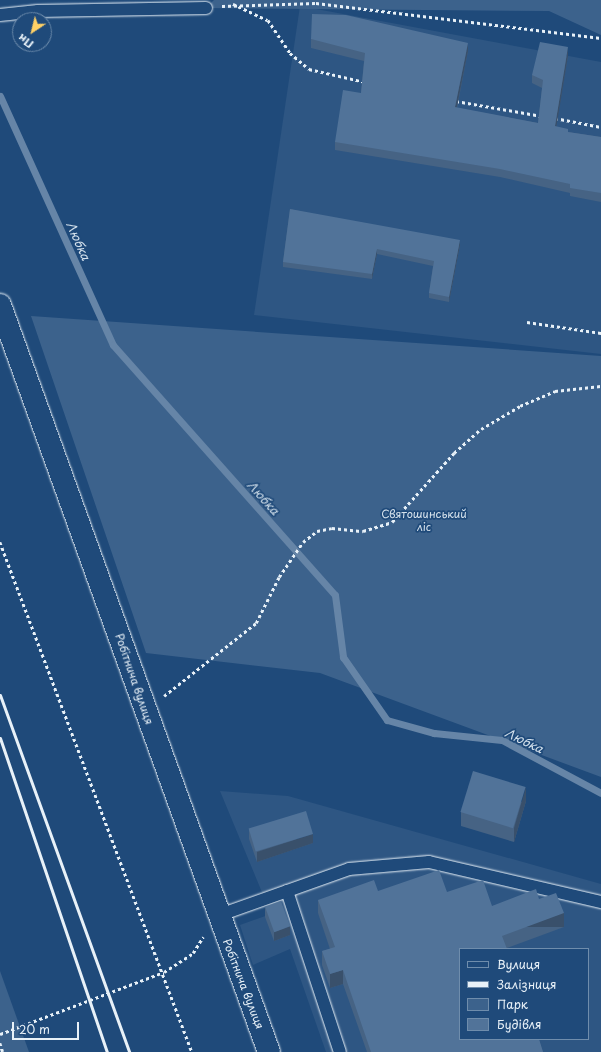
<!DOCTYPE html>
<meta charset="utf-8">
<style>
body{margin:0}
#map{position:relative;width:601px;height:1052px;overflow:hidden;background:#1f4a7a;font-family:"Playpen Sans",sans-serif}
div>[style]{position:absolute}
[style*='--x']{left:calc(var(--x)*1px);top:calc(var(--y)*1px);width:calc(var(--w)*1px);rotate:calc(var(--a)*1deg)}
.built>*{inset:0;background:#2e5683}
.green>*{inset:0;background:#3c628c}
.stream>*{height:7px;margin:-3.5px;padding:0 3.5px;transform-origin:3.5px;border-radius:3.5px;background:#6685a7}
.path>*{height:2.5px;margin-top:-1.25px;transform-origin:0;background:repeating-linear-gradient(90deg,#e8f1f8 0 3px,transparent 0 6px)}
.roads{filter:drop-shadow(0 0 1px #e8f1f8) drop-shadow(0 0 1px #e8f1f8)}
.lane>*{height:12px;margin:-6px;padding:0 6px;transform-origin:6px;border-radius:6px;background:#1f4a7a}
.secondary>*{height:22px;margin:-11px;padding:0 11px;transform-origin:11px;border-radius:11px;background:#1f4a7a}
.rail>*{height:3px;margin:-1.5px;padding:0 1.5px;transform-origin:1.5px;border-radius:1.5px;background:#e8f1f8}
.wall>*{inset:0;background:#466384}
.shaded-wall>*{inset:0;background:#39506b;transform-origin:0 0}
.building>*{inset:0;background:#517399;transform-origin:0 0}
span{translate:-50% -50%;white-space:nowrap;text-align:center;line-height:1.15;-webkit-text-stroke:3.5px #1f4a7a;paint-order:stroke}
.park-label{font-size:11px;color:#d7e3ed}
.street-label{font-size:11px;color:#e8f1f8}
.water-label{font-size:12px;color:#d4e1ec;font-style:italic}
.legend{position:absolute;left:459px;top:948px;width:130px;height:92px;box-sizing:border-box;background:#1f4a7a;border:1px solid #6f8dac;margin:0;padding:5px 7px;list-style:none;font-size:12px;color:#e8f1f8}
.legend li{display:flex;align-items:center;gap:8px;height:20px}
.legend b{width:20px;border:1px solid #6f8dac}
.north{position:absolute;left:12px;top:12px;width:40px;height:40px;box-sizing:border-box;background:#1f4a7a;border:1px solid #6f8dac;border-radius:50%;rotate:215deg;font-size:11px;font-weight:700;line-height:16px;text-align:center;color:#e8f1f8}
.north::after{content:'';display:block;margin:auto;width:14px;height:18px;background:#ffd166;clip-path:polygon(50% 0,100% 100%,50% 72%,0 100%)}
.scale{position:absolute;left:12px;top:1022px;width:67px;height:18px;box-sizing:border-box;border:2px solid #e8f1f8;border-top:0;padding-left:5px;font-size:12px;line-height:14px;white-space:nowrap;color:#e8f1f8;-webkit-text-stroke:3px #1f4a7a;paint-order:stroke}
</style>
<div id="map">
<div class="built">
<div style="clip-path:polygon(300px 6px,601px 62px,601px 354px,254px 315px)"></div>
<div style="clip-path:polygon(evenodd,220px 791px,288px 796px,601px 884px,601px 1052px,326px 1052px,290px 949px,253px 965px,240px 925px,271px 914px,220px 791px,460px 949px,588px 949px,588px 1039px,460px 1039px,460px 949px)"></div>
</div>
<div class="green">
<div style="clip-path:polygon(214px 0,601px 0,601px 35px,549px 11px,206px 8px)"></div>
<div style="clip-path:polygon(31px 316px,601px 356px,601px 777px,320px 673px,146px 653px)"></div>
<div style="clip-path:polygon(0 971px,29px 1052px,0 1052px)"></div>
</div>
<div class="stream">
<div style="--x:0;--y:96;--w:273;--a:65.6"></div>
<div style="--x:113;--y:345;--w:334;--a:48.4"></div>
<div style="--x:335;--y:595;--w:63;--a:82.6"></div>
<div style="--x:343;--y:657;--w:77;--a:55.1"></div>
<div style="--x:387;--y:720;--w:49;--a:15.5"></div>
<div style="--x:434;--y:733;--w:68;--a:5.9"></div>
<div style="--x:502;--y:740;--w:112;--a:28.2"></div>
</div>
<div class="path">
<div style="--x:233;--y:4;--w:38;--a:25"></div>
<div style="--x:268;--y:20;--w:40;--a:56"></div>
<div style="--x:290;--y:53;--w:25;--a:40"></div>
<div style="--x:309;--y:69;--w:57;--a:13.1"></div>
<div style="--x:222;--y:6;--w:94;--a:-1.8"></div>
<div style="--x:316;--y:3;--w:287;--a:7"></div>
<div style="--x:456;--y:101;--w:87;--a:9.9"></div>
<div style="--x:555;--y:118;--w:47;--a:11.1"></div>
<div style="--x:527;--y:322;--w:75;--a:8.5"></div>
<div style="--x:0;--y:542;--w:545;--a:69.37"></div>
<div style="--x:164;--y:696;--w:117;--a:-38.4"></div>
<div style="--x:256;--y:623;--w:51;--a:-63.4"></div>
<div style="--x:279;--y:577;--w:42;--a:-55.6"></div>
<div style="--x:303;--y:542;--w:18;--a:-38"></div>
<div style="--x:317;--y:531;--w:15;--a:-11"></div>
<div style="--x:332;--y:528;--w:31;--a:6"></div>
<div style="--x:363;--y:531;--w:30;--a:-17"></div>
<div style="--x:392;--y:522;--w:93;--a:-48.1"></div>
<div style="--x:454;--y:453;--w:36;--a:-42"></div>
<div style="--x:481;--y:429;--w:45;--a:-30.5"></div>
<div style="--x:520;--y:406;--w:38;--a:-23"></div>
<div style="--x:555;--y:391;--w:46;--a:-6.2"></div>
<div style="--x:0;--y:1034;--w:175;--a:-20.7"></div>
<div style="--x:164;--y:972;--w:35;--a:-33"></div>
<div style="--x:193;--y:953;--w:19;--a:-58"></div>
<div style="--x:0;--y:1043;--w:9;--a:72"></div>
</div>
<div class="roads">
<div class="lane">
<div style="--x:0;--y:15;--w:38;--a:-6"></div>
<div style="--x:38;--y:11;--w:168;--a:-1"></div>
<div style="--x:287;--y:891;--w:169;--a:71.8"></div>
<div style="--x:217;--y:916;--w:140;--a:-19.6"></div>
<div style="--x:349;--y:869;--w:80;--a:-5"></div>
<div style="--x:429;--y:862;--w:177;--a:13.1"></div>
</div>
<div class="secondary">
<div style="--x:0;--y:305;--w:794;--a:70.2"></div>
</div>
</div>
<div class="rail">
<div style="--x:0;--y:695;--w:380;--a:70.1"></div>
<div style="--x:0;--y:738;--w:332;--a:71.2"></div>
</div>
<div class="wall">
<div style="clip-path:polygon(311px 39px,468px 51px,457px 108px,538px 123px,542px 88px,532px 83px,532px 75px,568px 56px,556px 127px,568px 132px,601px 137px,601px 202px,570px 196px,570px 193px,500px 177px,335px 150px,335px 142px,361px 93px,364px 61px,311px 48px)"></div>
<div style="clip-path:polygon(290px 209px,460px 245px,449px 302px,429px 298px,429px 293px,433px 266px,377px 254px,372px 279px,283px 267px,283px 262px)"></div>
<div style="clip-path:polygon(526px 801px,514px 842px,461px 826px,461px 812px)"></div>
<div style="clip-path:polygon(249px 829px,313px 843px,257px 862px,249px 839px)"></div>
<div style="clip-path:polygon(378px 891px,447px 892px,492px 906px,539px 899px,564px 927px,507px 948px,543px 1052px,367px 1052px,343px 984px,330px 988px,322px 965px,322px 951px,330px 949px,318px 913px,318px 900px)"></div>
<div style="clip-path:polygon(265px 907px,290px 935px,274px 941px,265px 917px)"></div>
</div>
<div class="shaded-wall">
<div style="clip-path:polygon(468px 43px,468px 51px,455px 116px,455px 107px)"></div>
<div style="clip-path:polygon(568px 47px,568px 56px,555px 135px,555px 126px)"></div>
<div style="clip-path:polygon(460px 240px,460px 245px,449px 302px,449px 297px)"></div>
<div style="clip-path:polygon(377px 249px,377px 254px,372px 279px,372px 274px)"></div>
<div style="clip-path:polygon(526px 787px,526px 801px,514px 842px,514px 828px)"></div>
<div style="clip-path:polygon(313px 834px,313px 843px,257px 862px,257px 852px)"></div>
<div style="left:564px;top:913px;width:14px;height:66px;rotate:90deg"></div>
<div style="clip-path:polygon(290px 926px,290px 935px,274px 941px,274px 932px)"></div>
<div style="clip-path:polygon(343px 970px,343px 984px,330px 988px,330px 974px)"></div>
</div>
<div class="building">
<div style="clip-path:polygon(312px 14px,346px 15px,468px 43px,455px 107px,538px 123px,543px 80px,532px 75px,540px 42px,568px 47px,555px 126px,568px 129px,568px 132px,601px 137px,601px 193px,570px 188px,570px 184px,500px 169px,335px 142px,343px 90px,361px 93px,365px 53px,311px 39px)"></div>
<div style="clip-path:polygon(290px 209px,460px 240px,449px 297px,429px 293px,434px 261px,377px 249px,372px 274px,283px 262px)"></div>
<div style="left:473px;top:771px;width:55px;height:43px;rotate:17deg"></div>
<div style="left:306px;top:811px;width:24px;height:60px;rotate:73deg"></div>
<div style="clip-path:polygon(439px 870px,447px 892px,483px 880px,492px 906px,536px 889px,539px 899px,556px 893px,564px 913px,502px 936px,507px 949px,460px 949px,460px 1039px,539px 1039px,543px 1052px,371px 1052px,343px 970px,330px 974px,322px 951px,335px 947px,318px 900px,374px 880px,378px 891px)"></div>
<div style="left:281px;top:901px;width:27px;height:17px;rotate:70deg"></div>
</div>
<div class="park-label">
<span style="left:424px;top:521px">Святошинський<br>ліс</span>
</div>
<div class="street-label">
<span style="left:134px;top:679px;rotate:71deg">Робітнича вулиця</span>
<span style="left:243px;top:984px;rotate:69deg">Робітнича вулиця</span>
</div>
<div class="water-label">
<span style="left:78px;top:241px;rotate:66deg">Любка</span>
<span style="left:263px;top:498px;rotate:48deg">Любка</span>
<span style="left:524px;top:741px;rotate:26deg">Любка</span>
</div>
<ul class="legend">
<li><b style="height:5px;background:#1f4a7a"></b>Вулиця</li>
<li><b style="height:5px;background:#e8f1f8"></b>Залізниця</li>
<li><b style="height:11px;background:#3c628c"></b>Парк</li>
<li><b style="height:11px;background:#517399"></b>Будівля</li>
</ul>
<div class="north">Пн</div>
<div class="scale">20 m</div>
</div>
